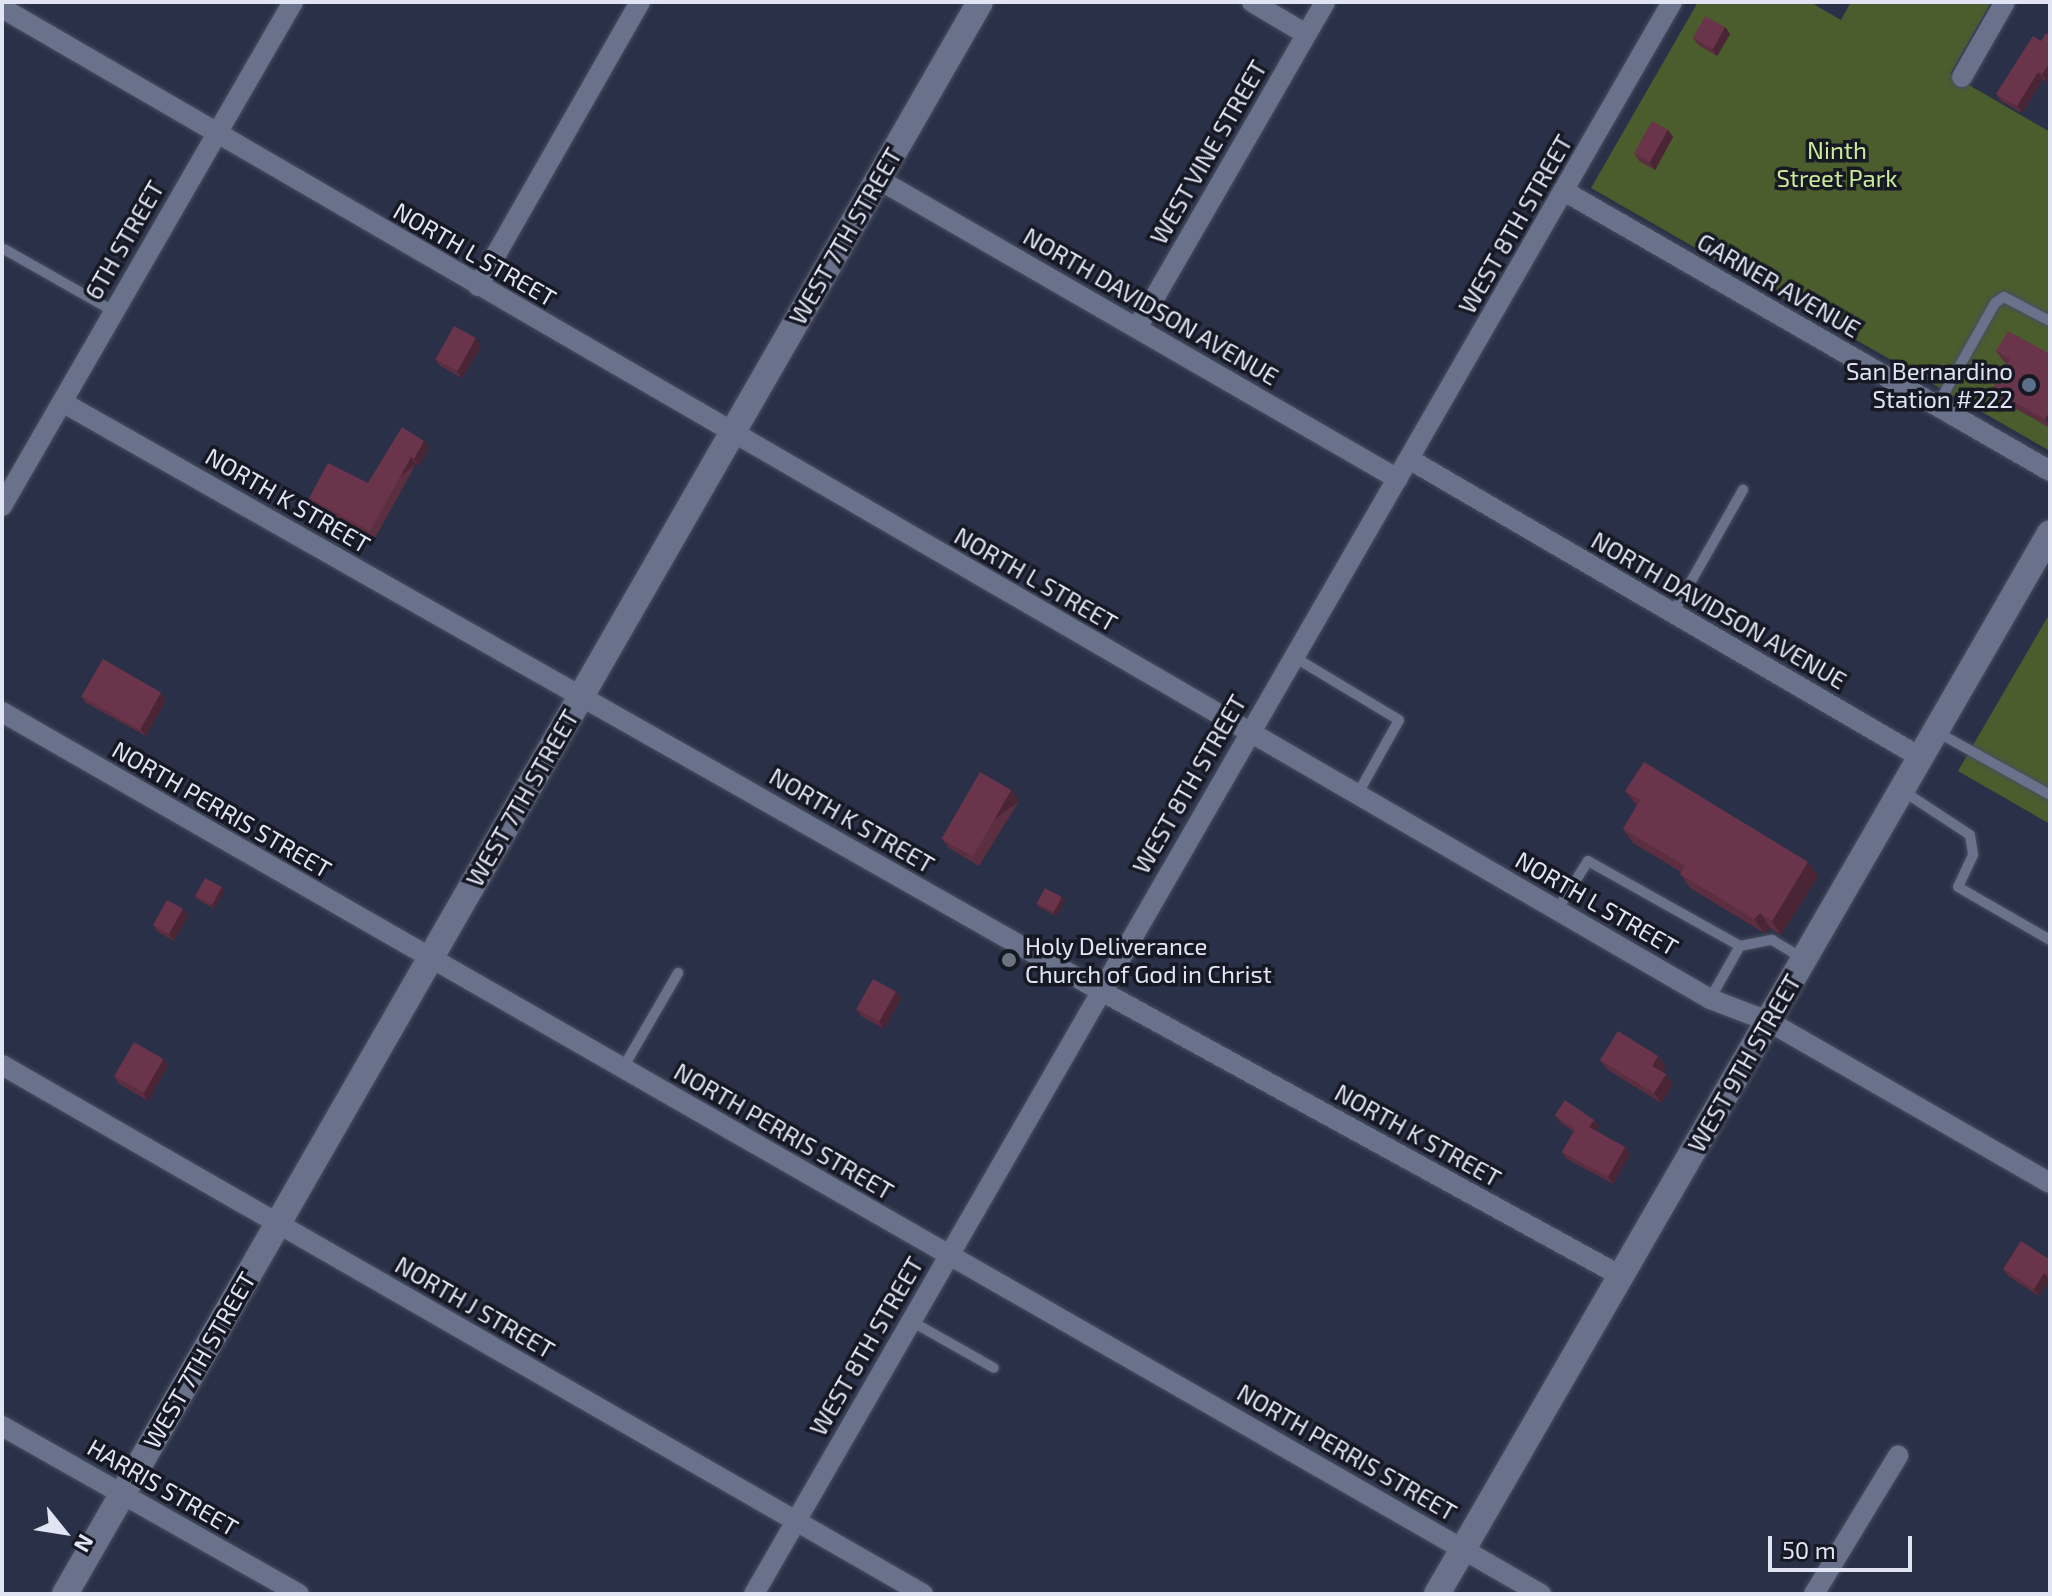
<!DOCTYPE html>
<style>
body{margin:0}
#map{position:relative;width:2052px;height:1596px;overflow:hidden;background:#2a3047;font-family:"Exo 2",sans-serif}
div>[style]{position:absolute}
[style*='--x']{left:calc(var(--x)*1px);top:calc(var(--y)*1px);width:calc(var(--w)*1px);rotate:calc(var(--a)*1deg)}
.green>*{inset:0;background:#4b5d2d}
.roads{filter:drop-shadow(0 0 2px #484d60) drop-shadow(0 0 2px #484d60)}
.service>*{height:10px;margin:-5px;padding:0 5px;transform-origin:5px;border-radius:5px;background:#69718b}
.minor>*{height:20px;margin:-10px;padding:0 10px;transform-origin:10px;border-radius:10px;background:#69718b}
.tertiary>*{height:26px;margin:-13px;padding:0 13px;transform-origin:13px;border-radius:13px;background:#69718b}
.wall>*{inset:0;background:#5b2e40}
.shaded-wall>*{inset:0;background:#4a2534;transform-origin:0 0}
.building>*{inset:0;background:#6a354b;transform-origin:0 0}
.dots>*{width:22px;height:22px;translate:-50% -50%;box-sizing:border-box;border:4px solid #161923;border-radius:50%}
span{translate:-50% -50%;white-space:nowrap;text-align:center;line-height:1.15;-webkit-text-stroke:7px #161923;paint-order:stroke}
.park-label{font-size:24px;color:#caea9a}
.street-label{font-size:24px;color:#e0e4f3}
.poi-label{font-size:24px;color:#e0e4f3}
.right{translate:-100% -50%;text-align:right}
.left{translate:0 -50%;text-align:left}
.frame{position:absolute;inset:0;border:4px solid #e0e4f3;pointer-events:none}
.north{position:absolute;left:24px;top:1492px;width:80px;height:80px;-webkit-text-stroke:6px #161923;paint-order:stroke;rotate:120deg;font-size:22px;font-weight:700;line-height:32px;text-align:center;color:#e0e4f3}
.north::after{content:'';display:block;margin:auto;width:28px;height:36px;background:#e0e4f3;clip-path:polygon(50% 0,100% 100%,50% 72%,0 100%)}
.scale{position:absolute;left:1768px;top:1536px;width:144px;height:36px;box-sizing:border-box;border:4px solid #e0e4f3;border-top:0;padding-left:10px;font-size:24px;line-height:28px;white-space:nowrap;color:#e0e4f3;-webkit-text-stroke:6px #161923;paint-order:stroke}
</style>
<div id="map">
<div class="green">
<div style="clip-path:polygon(1698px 2px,1810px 2px,1841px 20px,1851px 2px,1991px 2px,1950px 74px,2050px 132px,2050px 451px,1591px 188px)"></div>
<div style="clip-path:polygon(2050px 613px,2050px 824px,1958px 771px)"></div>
</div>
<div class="roads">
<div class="service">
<div style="--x:4;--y:249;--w:125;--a:29.6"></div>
<div style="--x:1937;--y:406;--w:118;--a:-60.6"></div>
<div style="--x:1995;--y:303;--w:11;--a:-34"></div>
<div style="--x:2004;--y:297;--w:52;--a:27.6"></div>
<div style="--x:1673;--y:613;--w:142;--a:-60.4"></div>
<div style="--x:1294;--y:657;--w:122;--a:31"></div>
<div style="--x:1399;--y:720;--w:86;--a:119.2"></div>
<div style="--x:1937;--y:732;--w:129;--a:29.1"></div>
<div style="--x:1903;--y:791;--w:80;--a:33.3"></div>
<div style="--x:1970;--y:835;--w:20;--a:81"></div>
<div style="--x:1973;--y:855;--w:35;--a:115"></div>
<div style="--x:1958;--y:887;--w:106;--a:29.9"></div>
<div style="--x:1557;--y:910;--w:58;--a:-57.7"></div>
<div style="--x:1588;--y:861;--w:174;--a:29.2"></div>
<div style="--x:1740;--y:946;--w:33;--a:-11"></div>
<div style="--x:1772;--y:940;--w:35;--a:31"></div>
<div style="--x:1710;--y:999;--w:61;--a:-60.5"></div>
<div style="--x:623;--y:1068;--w:110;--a:-59.9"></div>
<div style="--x:911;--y:1321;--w:95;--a:29.5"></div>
</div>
<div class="minor">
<div style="--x:1252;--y:2;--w:63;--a:30.7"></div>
<div style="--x:2;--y:8;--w:1975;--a:30.12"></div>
<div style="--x:1710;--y:999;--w:62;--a:20.8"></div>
<div style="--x:1768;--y:1021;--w:325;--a:29.9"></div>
<div style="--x:1962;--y:77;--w:86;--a:-60.2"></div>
<div style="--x:878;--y:179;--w:600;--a:29.98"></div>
<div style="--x:1564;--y:191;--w:561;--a:29.95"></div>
<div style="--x:478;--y:286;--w:327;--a:-60.3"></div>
<div style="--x:1137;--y:328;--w:376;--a:-60"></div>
<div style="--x:62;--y:402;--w:1174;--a:29.56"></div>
<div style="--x:1083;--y:981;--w:614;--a:28.74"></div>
<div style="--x:1409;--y:459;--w:592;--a:30.25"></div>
<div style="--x:2;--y:506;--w:582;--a:-60"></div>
<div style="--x:2;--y:712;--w:1774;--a:29.82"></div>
<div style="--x:2;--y:1065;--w:1062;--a:29.87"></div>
<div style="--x:2;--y:1426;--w:341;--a:29.5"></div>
<div style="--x:754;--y:1594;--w:1838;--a:-60.03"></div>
<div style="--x:1814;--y:1594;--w:162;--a:-58.7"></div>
</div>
<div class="tertiary">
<div style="--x:65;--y:1594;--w:1836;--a:-60.11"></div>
<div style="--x:1437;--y:1594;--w:1225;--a:-59.98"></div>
</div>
</div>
<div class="wall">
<div style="clip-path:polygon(1725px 27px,1730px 34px,1717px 56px,1698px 45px,1693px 38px)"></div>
<div style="clip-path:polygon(2050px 35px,2050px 78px,2047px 82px,2043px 79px,2022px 113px,2001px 101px,1996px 94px,2041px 41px)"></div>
<div style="clip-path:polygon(1668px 130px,1673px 137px,1655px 170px,1639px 161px,1634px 153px)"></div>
<div style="clip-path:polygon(481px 346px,462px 378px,440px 366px,435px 359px)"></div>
<div style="clip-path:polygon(1996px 351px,2050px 354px,2050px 428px,2000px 400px,1992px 390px,2007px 364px,2004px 362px)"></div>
<div style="clip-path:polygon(429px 448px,419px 466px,416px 464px,375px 538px,314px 505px,309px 498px,368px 483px)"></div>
<div style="clip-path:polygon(81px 696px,166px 700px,146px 736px,86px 703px)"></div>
<div style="clip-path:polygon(1625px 791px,1818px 876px,1781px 935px,1770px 928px,1764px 933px,1690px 888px,1680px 874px,1681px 872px,1633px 843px,1623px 829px,1637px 806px)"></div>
<div style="clip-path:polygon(1019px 801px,979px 866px,949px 848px,941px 838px)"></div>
<div style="clip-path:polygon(224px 891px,214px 909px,197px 899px,194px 895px)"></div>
<div style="clip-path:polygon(1062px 897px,1065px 901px,1056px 916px,1039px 907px,1036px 903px)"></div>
<div style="clip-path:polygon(183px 909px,188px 916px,174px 941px,158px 932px,153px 925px)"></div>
<div style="clip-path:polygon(896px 992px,901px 999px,884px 1029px,861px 1016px,856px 1009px)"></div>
<div style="clip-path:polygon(1658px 1056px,1666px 1067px,1663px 1072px,1666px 1074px,1673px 1084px,1661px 1103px,1608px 1070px,1600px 1060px)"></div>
<div style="clip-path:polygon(163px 1059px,168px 1066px,148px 1101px,119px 1084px,114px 1076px)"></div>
<div style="clip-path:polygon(1555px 1115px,1594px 1120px,1599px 1127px,1596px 1131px,1625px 1147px,1630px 1154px,1613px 1184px,1567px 1159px,1562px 1152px,1574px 1132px,1560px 1122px)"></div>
<div style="clip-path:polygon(2050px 1260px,2050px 1281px,2049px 1280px,2039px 1296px,2008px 1276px,2003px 1269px)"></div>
</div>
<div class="shaded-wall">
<div style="clip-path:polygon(1725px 27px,1730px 34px,1717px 56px,1712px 49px)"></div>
<div style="clip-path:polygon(2050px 63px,2050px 78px,2047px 82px,2042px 74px)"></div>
<div style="clip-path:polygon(2038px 72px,2043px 79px,2022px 113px,2017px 106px)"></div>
<div style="clip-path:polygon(1668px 130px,1673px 137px,1655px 170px,1650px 162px)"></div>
<div style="clip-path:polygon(476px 338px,481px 346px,462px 378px,457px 371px)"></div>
<div style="clip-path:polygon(2050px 411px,2050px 426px,2045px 419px)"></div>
<div style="clip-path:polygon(424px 441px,429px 448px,419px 466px,414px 459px)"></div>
<div style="left:411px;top:457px;width:9px;height:85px;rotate:54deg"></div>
<div style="clip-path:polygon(161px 693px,166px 700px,146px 736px,141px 729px)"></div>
<div style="left:1011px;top:790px;width:14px;height:76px;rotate:54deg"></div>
<div style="clip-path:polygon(1808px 862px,1818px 876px,1781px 935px,1772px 921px)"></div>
<div style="clip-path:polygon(222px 887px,224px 891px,214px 909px,211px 905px)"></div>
<div style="clip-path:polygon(1062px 897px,1065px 901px,1056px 916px,1053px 913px)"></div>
<div style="clip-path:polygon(183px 909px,188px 916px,174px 941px,169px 934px)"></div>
<div style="clip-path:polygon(1760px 913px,1770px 928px,1764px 933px,1754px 919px)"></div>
<div style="clip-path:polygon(896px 992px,901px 999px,884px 1029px,879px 1022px)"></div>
<div style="clip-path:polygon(1658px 1056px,1666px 1067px,1660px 1077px,1652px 1066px)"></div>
<div style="clip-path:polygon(163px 1059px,168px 1066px,148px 1101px,143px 1093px)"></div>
<div style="clip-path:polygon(1666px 1074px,1673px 1084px,1661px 1103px,1654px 1093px)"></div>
<div style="clip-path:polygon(1594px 1120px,1599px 1127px,1594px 1134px,1589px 1127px)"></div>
<div style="clip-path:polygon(1625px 1147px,1630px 1154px,1613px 1184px,1608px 1177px)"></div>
<div style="clip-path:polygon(2044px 1273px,2049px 1280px,2039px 1296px,2034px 1289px)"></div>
</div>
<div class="building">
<div style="left:1705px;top:16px;width:23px;height:25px;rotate:29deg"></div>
<div style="clip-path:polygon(2046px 33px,2050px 35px,2050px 63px,2042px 74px,2038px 72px,2017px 106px,1996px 94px,2033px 36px,2041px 41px)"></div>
<div style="left:1652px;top:121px;width:18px;height:37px;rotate:29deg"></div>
<div style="left:454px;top:326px;width:25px;height:38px;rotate:29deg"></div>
<div style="clip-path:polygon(2008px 331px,2050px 354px,2050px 411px,2045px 419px,1992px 390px,2010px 359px,1996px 351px)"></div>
<div style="clip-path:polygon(402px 427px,424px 441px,414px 459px,411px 457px,370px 531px,309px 498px,328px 463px,368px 483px)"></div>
<div style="left:103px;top:659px;width:67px;height:43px;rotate:30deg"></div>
<div style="clip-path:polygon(1644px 762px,1808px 862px,1772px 921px,1760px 913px,1754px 919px,1680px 874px,1685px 866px,1623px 829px,1640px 800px,1625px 791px)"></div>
<div style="left:980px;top:772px;width:36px;height:77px;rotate:30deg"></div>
<div style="left:205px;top:878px;width:19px;height:20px;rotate:28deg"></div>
<div style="left:1045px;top:888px;width:19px;height:17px;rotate:28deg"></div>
<div style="left:167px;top:900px;width:18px;height:29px;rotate:29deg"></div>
<div style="left:873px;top:979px;width:26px;height:34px;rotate:29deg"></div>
<div style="clip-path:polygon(1618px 1031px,1658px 1056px,1652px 1066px,1666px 1074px,1654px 1093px,1600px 1060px)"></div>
<div style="left:134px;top:1042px;width:34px;height:39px;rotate:30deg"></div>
<div style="clip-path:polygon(1565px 1100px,1594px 1120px,1589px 1127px,1625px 1147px,1608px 1177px,1562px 1152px,1575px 1129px,1555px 1115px)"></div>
<div style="clip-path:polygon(2021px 1241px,2050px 1260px,2050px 1277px,2044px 1273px,2034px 1289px,2003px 1269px)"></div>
</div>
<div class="dots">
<div style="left:2029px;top:385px;background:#5c6f8a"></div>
<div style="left:1009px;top:960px;background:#6b7280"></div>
</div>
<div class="park-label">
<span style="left:1837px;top:164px">Ninth<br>Street Park</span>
</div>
<div class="street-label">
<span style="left:1208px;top:152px;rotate:-60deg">WEST VINE STREET</span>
<span style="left:1515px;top:224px;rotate:-60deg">WEST 8TH STREET</span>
<span style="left:845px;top:236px;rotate:-60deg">WEST 7TH STREET</span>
<span style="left:124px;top:240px;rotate:-60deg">6TH STREET</span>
<span style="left:475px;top:254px;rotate:30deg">NORTH L STREET</span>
<span style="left:1779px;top:285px;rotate:30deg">GARNER AVENUE</span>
<span style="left:1151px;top:306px;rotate:30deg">NORTH DAVIDSON AVENUE</span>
<span style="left:288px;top:500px;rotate:30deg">NORTH K STREET</span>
<span style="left:1036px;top:579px;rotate:30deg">NORTH L STREET</span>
<span style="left:1719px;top:610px;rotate:30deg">NORTH DAVIDSON AVENUE</span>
<span style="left:1189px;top:784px;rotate:-60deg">WEST 8TH STREET</span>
<span style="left:522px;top:798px;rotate:-60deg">WEST 7TH STREET</span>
<span style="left:222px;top:809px;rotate:30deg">NORTH PERRIS STREET</span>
<span style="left:852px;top:820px;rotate:30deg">NORTH K STREET</span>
<span style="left:1597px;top:903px;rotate:30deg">NORTH L STREET</span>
<span style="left:1744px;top:1063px;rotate:-60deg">WEST 9TH STREET</span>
<span style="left:784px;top:1131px;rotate:30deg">NORTH PERRIS STREET</span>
<span style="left:1418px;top:1135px;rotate:29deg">NORTH K STREET</span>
<span style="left:475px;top:1307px;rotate:30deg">NORTH J STREET</span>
<span style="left:866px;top:1346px;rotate:-60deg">WEST 8TH STREET</span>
<span style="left:199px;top:1360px;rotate:-60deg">WEST 7TH STREET</span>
<span style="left:1347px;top:1452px;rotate:30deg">NORTH PERRIS STREET</span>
<span style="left:163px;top:1487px;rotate:30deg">HARRIS STREET</span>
</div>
<div class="poi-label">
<span class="right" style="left:2013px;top:385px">San Bernardino<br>Station #222</span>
<span class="left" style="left:1025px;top:960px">Holy Deliverance<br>Church of God in Christ</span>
</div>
<div class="frame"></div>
<div class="north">N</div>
<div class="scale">50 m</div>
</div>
